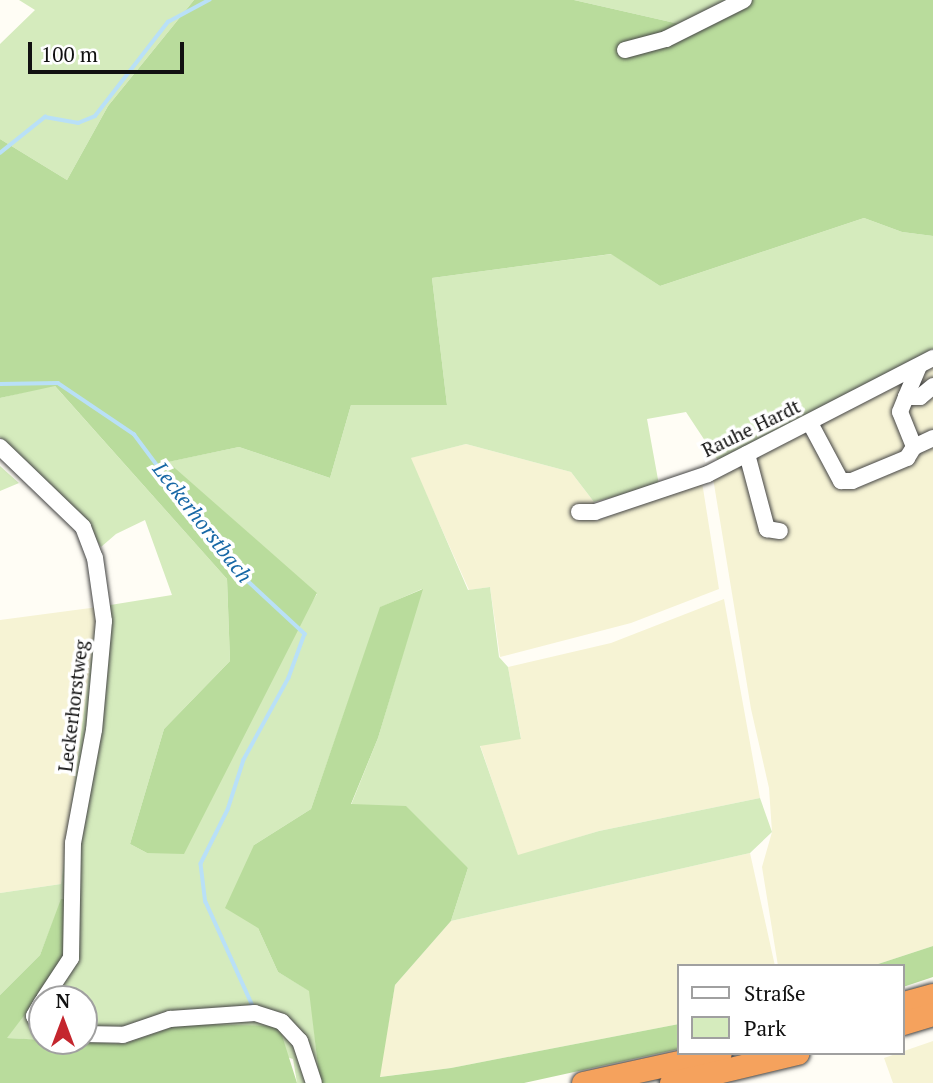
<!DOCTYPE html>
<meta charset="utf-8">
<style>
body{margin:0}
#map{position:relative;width:933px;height:1083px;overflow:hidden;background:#fffdf5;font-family:"PT Serif",serif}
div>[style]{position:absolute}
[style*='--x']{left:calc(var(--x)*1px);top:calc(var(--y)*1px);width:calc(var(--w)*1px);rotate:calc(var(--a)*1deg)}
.farmland>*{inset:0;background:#f6f3d4}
.green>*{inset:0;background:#d5ebbd}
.forest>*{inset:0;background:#b9dc9c}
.stream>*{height:3.5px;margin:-1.75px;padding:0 1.75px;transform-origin:1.75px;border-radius:1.75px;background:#b9e0f7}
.roads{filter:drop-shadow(0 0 2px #444) drop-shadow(0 0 2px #444)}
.minor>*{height:16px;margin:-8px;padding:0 8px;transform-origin:8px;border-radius:8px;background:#fff}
.highway>*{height:23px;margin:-11.5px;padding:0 11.5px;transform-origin:11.5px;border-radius:11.5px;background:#f5a25d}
span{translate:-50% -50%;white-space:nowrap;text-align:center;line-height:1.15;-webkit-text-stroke:7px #fff;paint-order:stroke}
.street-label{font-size:19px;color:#111}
.water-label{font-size:21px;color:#1768a6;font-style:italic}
.legend{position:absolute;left:677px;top:964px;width:228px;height:91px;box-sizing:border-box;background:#fff;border:2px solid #a0a0a0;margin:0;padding:9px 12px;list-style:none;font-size:21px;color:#111}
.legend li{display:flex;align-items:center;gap:14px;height:35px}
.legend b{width:35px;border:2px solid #a0a0a0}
.north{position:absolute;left:28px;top:985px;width:70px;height:70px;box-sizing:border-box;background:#fff;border:2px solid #a0a0a0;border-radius:50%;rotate:0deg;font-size:19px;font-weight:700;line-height:28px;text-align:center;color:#111}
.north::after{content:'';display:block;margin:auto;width:24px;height:32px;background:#c4262e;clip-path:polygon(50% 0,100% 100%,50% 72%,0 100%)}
.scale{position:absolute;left:28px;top:42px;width:156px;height:32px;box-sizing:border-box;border:4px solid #111;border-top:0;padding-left:9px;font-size:21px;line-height:24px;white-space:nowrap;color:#111;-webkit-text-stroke:5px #fff;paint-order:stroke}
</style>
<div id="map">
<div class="farmland">
<div style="clip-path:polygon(933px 363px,933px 946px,872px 966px,778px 966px,762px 867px,772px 832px,769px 788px,751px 709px,713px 478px)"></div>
<div style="clip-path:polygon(466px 444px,571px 472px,594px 502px,596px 521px,702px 482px,719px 589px,631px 623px,500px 657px,490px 587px,469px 590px,410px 458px)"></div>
<div style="clip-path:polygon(724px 599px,760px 798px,599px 831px,518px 856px,480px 745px,521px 738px,508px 667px,611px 643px)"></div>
<div style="clip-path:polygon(98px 607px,61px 884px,0 893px,0 620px)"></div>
<div style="clip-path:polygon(750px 853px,775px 966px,679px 966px,679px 1024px,451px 1068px,379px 1077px,395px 985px,451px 921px)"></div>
<div style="clip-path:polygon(933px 1041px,933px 1083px,893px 1083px,884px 1058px)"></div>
</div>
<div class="green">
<div style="clip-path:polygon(19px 0,194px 0,108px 106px,67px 180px,0 139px,0 44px,35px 10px)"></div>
<div style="clip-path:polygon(574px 0,734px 0,697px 28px)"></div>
<div style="clip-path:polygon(864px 218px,902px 232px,933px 236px,933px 349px,719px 462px,686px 412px,647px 419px,659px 485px,594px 502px,571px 472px,466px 444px,411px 458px,468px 590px,490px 587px,499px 657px,508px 667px,521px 739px,480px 746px,518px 855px,599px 831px,760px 798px,772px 832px,750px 853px,451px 921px,468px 868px,351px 805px,378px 738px,422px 589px,381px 607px,311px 809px,254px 845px,258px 928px,278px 972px,310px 991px,320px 1083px,297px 1083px,293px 1059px,181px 1024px,124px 1044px,61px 1041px,84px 1041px,84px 999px,42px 999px,42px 1040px,6px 1038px,64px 963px,62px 899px,40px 955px,0 995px,0 893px,61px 884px,98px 607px,172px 595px,145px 520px,116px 534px,101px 547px,87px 525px,0 437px,0 398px,54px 385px,227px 579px,230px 661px,164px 729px,130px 844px,147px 853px,317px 594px,167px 462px,239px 447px,330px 478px,351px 405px,447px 405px,432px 278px,612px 254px,660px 286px)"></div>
<div style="clip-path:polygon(0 466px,19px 483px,0 491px)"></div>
</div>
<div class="forest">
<div style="clip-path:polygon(194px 0,574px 0,697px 28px,734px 0,933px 0,933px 236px,902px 232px,864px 218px,660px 286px,611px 254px,432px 278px,447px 405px,351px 405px,330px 478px,239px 447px,168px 462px,317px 593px,184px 854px,147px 853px,130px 844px,164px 729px,230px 661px,227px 579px,55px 386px,0 398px,0 139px,67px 180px,108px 106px)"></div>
<div style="clip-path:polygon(423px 589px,378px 738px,351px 804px,406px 806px,468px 868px,451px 921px,395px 985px,380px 1077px,451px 1068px,679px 1024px,679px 1049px,524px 1083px,320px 1083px,309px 991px,278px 972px,258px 928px,225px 908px,254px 845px,311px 809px,380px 607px)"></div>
<div style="clip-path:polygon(61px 899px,68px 899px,64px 963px,7px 1038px,124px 1044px,181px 1024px,279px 1026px,297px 1083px,0 1083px,0 995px,40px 955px)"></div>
<div style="clip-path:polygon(933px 946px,933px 977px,903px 987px,903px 966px,872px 966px)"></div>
</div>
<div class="stream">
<div style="--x:0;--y:153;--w:58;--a:-38.7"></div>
<div style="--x:45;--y:117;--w:34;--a:10"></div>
<div style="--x:78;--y:123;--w:18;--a:-22"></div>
<div style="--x:95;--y:116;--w:119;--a:-52.2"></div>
<div style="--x:168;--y:22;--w:47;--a:-28.2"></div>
<div style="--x:0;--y:384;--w:58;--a:-1"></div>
<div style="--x:58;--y:383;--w:92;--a:33.9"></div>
<div style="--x:134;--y:434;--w:167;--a:53.3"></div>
<div style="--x:234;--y:568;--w:97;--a:42.9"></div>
<div style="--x:305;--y:634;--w:47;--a:110"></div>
<div style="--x:289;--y:678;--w:94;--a:118.8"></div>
<div style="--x:244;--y:760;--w:52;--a:107.7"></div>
<div style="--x:228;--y:810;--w:60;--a:116.6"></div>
<div style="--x:201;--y:864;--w:38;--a:83"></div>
<div style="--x:206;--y:902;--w:112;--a:65.7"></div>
</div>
<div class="roads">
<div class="minor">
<div style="--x:625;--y:50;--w:42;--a:-15"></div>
<div style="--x:666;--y:39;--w:87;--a:-26.6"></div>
<div style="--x:919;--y:366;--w:34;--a:113"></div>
<div style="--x:906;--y:397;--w:14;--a:0"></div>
<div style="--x:920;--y:397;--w:17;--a:-40"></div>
<div style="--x:906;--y:397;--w:16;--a:112"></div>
<div style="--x:900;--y:412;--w:38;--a:68"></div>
<div style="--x:810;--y:423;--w:66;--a:61.9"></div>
<div style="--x:841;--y:481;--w:11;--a:0"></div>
<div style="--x:852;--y:481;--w:60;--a:-22.7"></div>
<div style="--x:907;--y:458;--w:13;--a:-58"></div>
<div style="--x:914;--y:447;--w:21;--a:-25"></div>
<div style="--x:0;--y:447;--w:115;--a:43.9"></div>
<div style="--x:83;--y:527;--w:33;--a:69"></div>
<div style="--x:95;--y:558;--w:64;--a:81.9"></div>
<div style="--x:104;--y:621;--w:109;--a:95.2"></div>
<div style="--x:94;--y:730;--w:115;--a:100.5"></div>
<div style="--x:73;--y:843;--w:115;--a:91"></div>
<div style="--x:71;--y:958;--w:49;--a:123.4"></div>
<div style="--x:747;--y:454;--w:78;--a:75.1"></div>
<div style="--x:767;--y:529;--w:13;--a:9"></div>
<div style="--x:579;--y:512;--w:16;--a:0"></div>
<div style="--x:595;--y:512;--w:119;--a:-18.6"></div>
<div style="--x:708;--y:474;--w:253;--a:-27.3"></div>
<div style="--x:42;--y:1002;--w:16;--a:120"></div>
<div style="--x:34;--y:1016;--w:17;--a:62"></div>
<div style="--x:84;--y:1034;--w:39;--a:1"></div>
<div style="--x:123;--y:1035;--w:50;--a:-18.8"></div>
<div style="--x:170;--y:1019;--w:85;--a:-4"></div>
<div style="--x:255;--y:1013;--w:28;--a:18"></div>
<div style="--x:282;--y:1022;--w:26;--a:47"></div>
<div style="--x:300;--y:1041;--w:44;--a:71.6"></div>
</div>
<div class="highway">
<div style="--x:903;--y:1003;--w:31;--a:-15"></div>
<div style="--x:903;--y:1023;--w:31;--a:-17"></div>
<div style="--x:583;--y:1083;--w:140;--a:-12.4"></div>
<div style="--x:671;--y:1083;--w:130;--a:-13.4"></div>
</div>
</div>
<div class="street-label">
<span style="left:751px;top:428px;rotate:-26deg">Rauhe Hardt</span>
<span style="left:73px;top:706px;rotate:-83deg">Leckerhorstweg</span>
</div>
<div class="water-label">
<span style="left:203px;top:522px;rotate:52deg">Leckerhorstbach</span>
</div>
<ul class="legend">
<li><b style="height:9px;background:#fff"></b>Straße</li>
<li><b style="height:19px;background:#d5ebbd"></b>Park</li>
</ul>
<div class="north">N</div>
<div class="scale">100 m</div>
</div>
